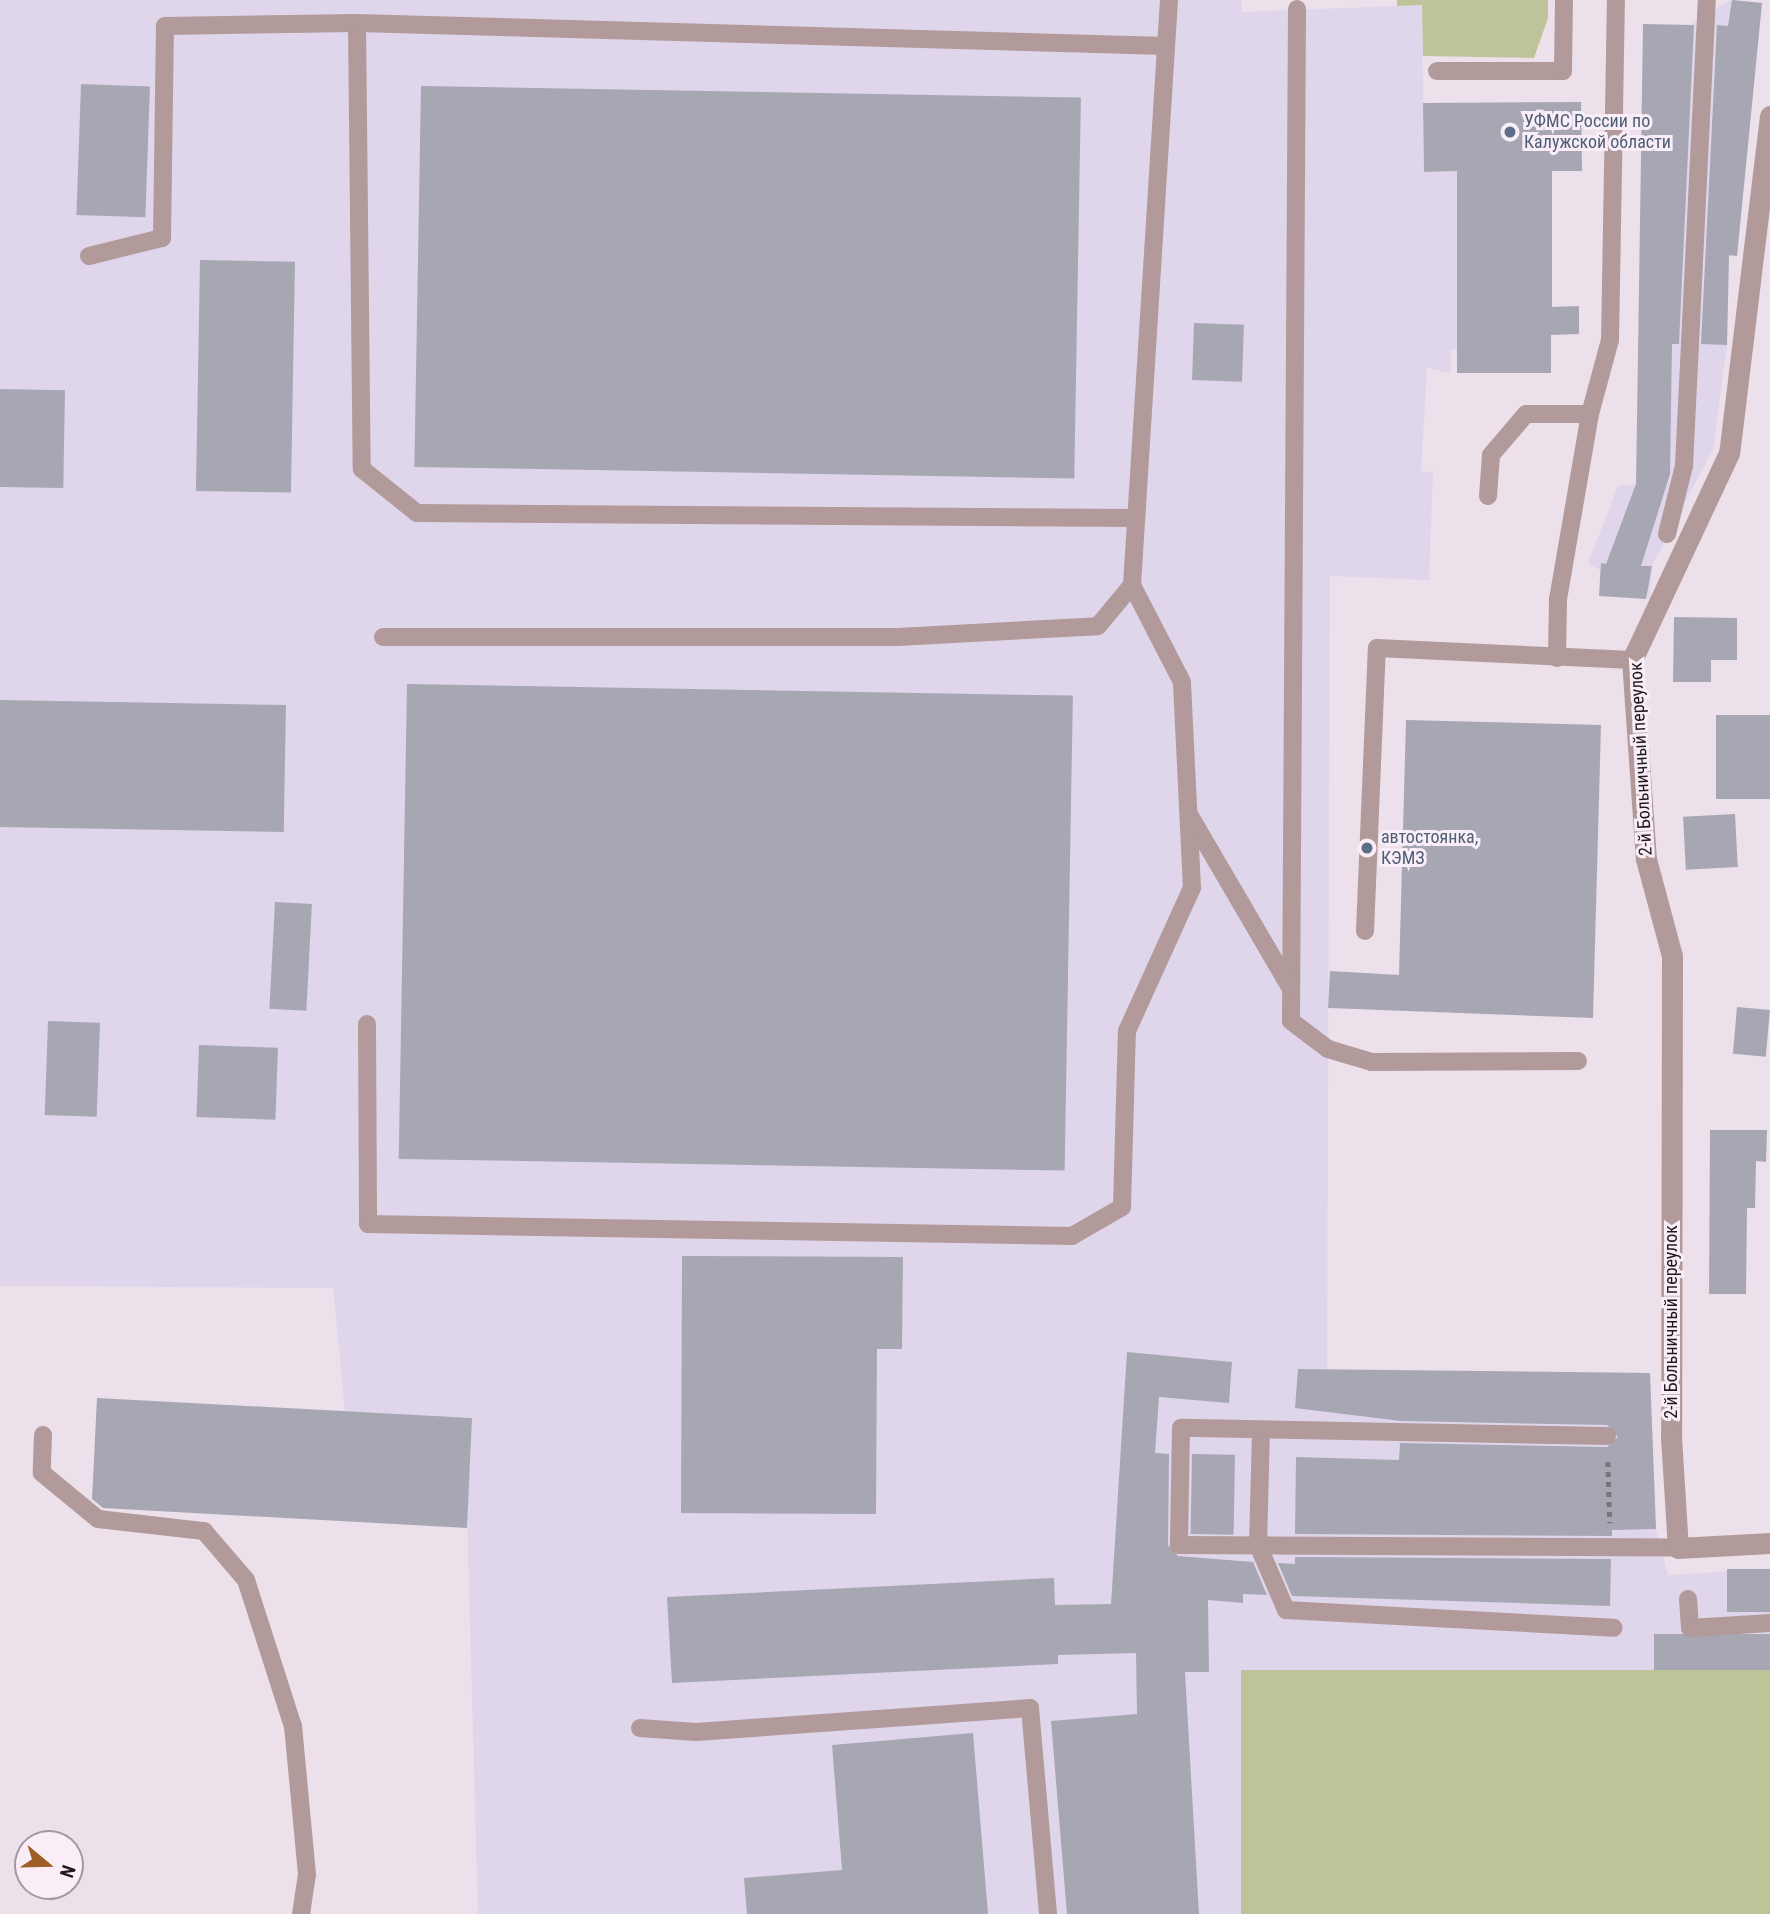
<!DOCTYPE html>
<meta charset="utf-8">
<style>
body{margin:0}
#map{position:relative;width:1770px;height:1914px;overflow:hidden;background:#ece0eb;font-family:"Roboto Condensed",sans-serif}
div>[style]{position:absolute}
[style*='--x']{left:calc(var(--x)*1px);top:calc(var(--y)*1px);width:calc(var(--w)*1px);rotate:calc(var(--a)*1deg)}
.industrial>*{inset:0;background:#dfd6eb}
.green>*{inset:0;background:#bfc399;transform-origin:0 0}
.building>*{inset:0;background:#a7a7b4;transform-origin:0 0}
.path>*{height:4.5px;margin-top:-2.25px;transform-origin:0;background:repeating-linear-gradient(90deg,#7b737a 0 5px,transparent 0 10px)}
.service>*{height:18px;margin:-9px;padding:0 9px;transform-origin:9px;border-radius:9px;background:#b29a9a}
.minor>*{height:21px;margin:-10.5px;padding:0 10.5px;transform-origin:10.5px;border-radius:10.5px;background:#b29a9a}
.dots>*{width:19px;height:19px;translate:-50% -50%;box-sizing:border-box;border:4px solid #f9eef8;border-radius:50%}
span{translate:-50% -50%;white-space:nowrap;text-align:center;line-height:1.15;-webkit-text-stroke:6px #f9eef8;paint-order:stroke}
.service-label{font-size:18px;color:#4e5e75}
.left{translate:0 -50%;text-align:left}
.street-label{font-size:18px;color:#1e191d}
.north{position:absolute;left:14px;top:1830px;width:70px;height:70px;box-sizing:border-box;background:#f9eef8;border:2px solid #a199a0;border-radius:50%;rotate:109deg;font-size:19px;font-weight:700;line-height:28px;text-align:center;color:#1e191d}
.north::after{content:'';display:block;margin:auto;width:24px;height:32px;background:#9e5f27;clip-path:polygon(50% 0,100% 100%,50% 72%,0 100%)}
</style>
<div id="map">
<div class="industrial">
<div style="clip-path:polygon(0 0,1241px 0,1242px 12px,1422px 5px,1424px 172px,1457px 171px,1457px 349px,1451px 349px,1451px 373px,1427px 368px,1421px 473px,1433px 471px,1429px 580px,1330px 576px,1327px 1371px,1650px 1373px,1656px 1529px,1668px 1575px,1770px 1569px,1770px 1670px,1241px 1671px,1259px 1914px,478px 1914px,467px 1515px,472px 1418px,345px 1411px,333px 1288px,0 1286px)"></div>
<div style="clip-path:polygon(1730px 0,1762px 3px,1737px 256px,1729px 256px,1727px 345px,1713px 449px,1652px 566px,1650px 599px,1588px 563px,1618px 486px,1636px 484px,1691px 25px)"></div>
</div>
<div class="green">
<div style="clip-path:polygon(1397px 0,1548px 0,1548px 18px,1534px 58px,1423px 56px,1422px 5px,1397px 6px)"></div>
<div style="left:1241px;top:1670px;width:529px;height:245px"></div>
</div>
<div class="building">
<div style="clip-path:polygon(1732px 0,1762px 3px,1737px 256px,1729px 255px,1727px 345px,1701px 344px,1717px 25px,1728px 26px)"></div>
<div style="clip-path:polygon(1643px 24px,1694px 25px,1679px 344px,1672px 344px,1670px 474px,1641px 566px,1652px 566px,1646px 599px,1599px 596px,1601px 563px,1606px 564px,1636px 484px)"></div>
<div style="left:81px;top:84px;width:69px;height:131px;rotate:2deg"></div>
<div style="left:421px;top:86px;width:660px;height:381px;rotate:1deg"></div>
<div style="clip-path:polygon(1581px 102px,1582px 171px,1552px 171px,1552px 307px,1579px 306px,1579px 334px,1551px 335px,1551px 373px,1457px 373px,1457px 171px,1424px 172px,1423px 103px)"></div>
<div style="left:200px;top:260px;width:95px;height:231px;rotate:1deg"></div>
<div style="left:1194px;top:323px;width:50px;height:57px;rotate:2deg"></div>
<div style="left:0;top:389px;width:65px;height:98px;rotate:1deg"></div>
<div style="clip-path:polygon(1674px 617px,1737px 618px,1737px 660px,1711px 660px,1711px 682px,1673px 682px)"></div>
<div style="left:407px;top:684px;width:666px;height:475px;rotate:1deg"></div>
<div style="left:0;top:700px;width:286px;height:127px;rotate:1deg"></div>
<div style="left:1770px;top:715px;width:84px;height:54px;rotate:90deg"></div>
<div style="clip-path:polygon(1406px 720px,1601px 725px,1593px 1018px,1328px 1008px,1330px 971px,1399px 975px)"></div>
<div style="left:1735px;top:814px;width:53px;height:52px;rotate:87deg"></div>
<div style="left:275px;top:902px;width:37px;height:107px;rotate:3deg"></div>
<div style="left:1737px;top:1007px;width:33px;height:47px;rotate:5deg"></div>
<div style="left:48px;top:1021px;width:52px;height:94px;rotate:2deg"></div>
<div style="left:199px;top:1045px;width:79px;height:72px;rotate:2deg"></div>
<div style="clip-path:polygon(1710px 1130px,1767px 1130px,1766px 1162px,1756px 1161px,1755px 1208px,1747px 1208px,1746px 1294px,1709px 1294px)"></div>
<div style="clip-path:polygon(682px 1256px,903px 1257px,902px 1349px,877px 1349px,876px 1514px,681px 1513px)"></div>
<div style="clip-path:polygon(1127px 1352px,1232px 1362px,1229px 1403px,1159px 1397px,1155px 1453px,1169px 1454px,1168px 1545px,1178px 1556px,1253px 1562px,1267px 1595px,1243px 1594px,1243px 1603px,1208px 1600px,1209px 1672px,1185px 1672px,1199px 1914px,1067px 1914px,1051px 1721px,1137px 1714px,1136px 1653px,1058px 1655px,1058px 1664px,672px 1683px,667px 1597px,1054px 1578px,1055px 1605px,1111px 1604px)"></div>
<div style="clip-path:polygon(1298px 1369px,1650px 1373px,1656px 1529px,1612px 1530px,1612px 1536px,1295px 1534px,1296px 1457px,1399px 1460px,1400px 1443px,1607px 1447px,1618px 1437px,1607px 1425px,1401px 1421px,1295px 1408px)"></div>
<div style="clip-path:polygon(97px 1398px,472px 1418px,467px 1528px,103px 1508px,92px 1499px)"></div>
<div style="left:1192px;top:1454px;width:43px;height:80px;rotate:1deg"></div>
<div style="clip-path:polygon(1295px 1557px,1611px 1559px,1610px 1606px,1292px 1596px,1278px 1563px,1295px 1564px)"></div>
<div style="left:1770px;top:1569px;width:43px;height:43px;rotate:90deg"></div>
<div style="left:1770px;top:1634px;width:36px;height:116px;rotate:90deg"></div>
<div style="clip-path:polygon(973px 1733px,988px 1914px,747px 1914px,744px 1878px,842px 1870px,832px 1745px)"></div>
</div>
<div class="path">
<div style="--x:1608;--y:1462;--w:61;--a:88.1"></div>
</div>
<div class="service">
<div style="--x:1297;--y:9;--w:1012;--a:90.34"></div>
<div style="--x:1291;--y:1021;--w:46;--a:37.1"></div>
<div style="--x:1328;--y:1049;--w:46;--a:16.5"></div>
<div style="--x:1372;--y:1062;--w:206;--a:-0.3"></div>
<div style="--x:357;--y:23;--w:446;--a:89.4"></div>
<div style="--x:362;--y:469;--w:70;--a:38.7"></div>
<div style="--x:417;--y:513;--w:717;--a:0.4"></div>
<div style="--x:1437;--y:71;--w:126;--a:0"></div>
<div style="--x:1563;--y:71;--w:71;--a:-89.2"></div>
<div style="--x:89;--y:256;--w:75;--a:-13.9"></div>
<div style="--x:162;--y:238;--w:212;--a:-89.2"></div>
<div style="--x:165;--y:26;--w:192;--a:-0.9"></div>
<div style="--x:357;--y:23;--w:809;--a:1.63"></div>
<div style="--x:1590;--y:414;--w:77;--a:-74.9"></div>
<div style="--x:1610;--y:340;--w:340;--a:-89"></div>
<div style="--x:1488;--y:496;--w:41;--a:-85.8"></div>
<div style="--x:1491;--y:455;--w:54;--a:-49.5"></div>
<div style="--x:1526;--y:414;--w:64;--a:0"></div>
<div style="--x:1590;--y:414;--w:188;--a:99.8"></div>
<div style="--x:1558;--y:599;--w:59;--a:91"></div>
<div style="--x:1667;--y:534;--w:70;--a:-76"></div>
<div style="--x:1684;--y:466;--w:467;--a:-87.2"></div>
<div style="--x:383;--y:637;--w:515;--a:0"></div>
<div style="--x:898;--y:637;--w:200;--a:-3.1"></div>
<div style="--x:1098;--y:626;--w:53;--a:-50.3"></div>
<div style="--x:1190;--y:816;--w:200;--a:59.7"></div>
<div style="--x:1365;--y:931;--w:283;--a:-87.6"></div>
<div style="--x:1377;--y:648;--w:255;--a:2.7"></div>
<div style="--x:367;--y:1024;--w:200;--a:89.7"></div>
<div style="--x:368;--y:1224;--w:704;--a:0.98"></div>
<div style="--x:1072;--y:1236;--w:58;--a:-30.1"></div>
<div style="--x:1122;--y:1207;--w:176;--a:-88.4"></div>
<div style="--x:1127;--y:1031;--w:157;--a:-65.6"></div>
<div style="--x:1192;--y:888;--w:206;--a:-92.8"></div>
<div style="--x:1182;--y:682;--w:109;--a:-117.3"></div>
<div style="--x:1132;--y:585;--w:586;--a:-86.38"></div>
<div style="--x:1261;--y:1431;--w:114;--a:91.5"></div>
<div style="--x:1258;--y:1545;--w:71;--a:66.7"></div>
<div style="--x:1286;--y:1610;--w:328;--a:3.1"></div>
<div style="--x:43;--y:1435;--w:38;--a:92"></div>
<div style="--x:42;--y:1473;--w:72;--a:39.4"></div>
<div style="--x:98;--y:1519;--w:107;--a:6.5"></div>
<div style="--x:204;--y:1531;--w:65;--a:49.4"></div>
<div style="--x:246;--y:1580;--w:153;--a:72.2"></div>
<div style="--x:293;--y:1726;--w:149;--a:84.6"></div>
<div style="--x:307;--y:1874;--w:40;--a:98.5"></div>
<div style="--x:1607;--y:1436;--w:426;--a:-178.9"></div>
<div style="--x:1181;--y:1428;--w:117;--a:91"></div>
<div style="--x:1179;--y:1545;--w:499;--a:0.3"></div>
<div style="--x:1688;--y:1599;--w:29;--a:86"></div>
<div style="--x:1690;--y:1628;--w:80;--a:-3.6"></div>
<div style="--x:640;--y:1728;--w:56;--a:4.1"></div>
<div style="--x:696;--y:1732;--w:335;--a:-4.1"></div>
<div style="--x:1030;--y:1708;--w:207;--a:85"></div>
</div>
<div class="minor">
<div style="--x:1770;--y:116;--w:339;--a:96.9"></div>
<div style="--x:1729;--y:453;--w:229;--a:115.1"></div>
<div style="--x:1632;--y:660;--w:199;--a:86"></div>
<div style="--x:1646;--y:859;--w:100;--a:75"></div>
<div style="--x:1672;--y:956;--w:481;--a:90.1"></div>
<div style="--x:1671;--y:1437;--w:111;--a:86.4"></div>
<div style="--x:1678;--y:1548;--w:92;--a:-3.1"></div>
</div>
<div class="dots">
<div style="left:1510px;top:132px;background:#5c6f8a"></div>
<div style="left:1367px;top:848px;background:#5c6f8a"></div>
</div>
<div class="service-label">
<span class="left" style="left:1524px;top:132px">УФМС России по<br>Калужской области</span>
<span class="left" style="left:1381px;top:848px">автостоянка,<br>КЭМЗ</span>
</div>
<div class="street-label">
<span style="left:1641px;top:759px;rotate:-93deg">2-й Больничный переулок</span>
<span style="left:1671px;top:1322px;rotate:-90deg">2-й Больничный переулок</span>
</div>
<div class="north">N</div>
</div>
